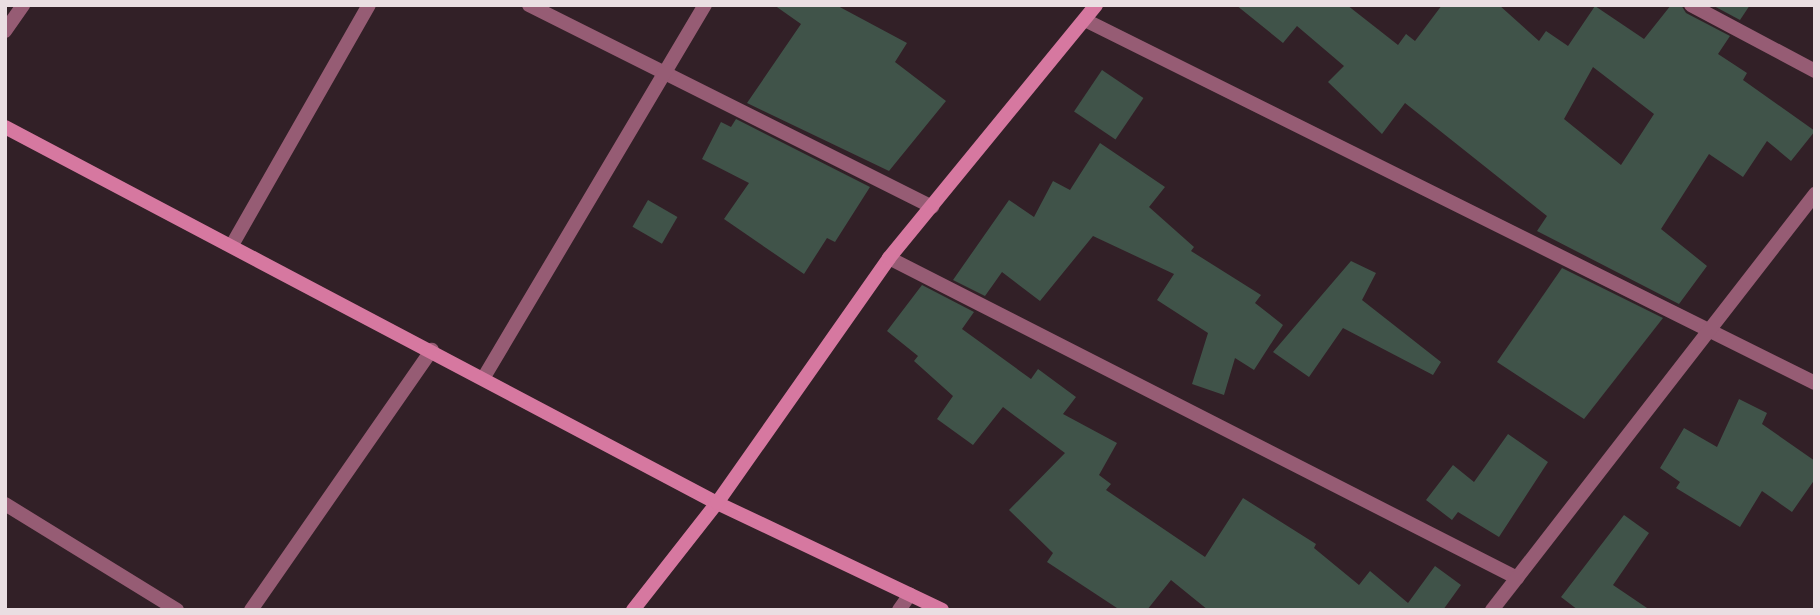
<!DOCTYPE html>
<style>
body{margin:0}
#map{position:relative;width:1820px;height:615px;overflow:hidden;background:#322027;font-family:"Source Sans 3",sans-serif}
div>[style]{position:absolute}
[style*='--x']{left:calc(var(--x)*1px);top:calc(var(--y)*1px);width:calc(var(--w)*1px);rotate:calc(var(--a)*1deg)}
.building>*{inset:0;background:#405349;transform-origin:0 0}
.street>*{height:14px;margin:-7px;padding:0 7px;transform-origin:7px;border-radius:7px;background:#965c74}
.secondary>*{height:14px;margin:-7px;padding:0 7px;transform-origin:7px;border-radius:7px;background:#d678a0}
span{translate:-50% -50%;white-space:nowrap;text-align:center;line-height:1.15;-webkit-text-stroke:5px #28171e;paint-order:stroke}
.frame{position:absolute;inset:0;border:7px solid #eadee2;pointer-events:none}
</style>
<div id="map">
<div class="building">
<div style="clip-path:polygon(774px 5px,836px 5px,907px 43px,895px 62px,946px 101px,889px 171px,747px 103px,801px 24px)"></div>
<div style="clip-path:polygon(evenodd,1236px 5px,1347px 5px,1398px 45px,1406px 34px,1415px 41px,1442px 5px,1499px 5px,1539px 41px,1546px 31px,1568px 46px,1595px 6px,1644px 39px,1671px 5px,1681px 5px,1686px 13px,1730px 36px,1718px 54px,1747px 73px,1743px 80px,1815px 131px,1791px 161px,1767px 141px,1743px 177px,1709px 154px,1661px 229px,1707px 266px,1679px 304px,1537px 231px,1547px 216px,1405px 103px,1382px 134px,1328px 82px,1344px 66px,1297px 26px,1283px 43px,1236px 5px,1593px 67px,1654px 114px,1621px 165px,1564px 119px,1593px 67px)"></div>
<div style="clip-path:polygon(1712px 5px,1750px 5px,1740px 20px)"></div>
<div style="left:1102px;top:70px;width:50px;height:50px;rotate:34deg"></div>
<div style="clip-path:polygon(736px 119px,870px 187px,835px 242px,827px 238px,804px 274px,724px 219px,749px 183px,702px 159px,721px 122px,731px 127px)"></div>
<div style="clip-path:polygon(1100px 143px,1165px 187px,1149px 207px,1194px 247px,1191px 251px,1261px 295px,1255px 303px,1283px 325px,1254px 370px,1235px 358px,1224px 395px,1192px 384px,1208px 333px,1157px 300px,1174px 274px,1093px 236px,1040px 301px,1002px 272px,985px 296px,953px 280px,1009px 200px,1034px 217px,1053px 181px,1070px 190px)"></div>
<div style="left:648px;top:200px;width:34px;height:31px;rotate:30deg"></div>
<div style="clip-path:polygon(1351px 261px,1376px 273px,1362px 300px,1441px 362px,1433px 375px,1343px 328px,1309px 377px,1273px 352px)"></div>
<div style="clip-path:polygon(1562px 268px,1663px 318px,1584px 419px,1497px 362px)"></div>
<div style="clip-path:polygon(922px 285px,974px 312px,962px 329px,1031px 379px,1038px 369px,1076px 397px,1063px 414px,1117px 443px,1099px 475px,1111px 484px,1106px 490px,1205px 557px,1243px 498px,1316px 544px,1314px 548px,1359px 585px,1370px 571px,1408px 603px,1435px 566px,1461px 585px,1443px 610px,1208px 610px,1171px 580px,1147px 610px,1120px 610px,1047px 562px,1053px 553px,1009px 510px,1065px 453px,1003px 407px,973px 445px,937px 419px,953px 396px,914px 361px,918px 356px,887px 331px)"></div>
<div style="clip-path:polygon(1739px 399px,1767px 413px,1762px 424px,1815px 461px,1815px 479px,1792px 512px,1762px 491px,1740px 527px,1676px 488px,1680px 482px,1660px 468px,1684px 428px,1717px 447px)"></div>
<div style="clip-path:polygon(1508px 434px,1548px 462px,1499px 537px,1458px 512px,1452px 520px,1426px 500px,1453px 465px,1474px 482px)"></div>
<div style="clip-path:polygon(1624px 515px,1649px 533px,1613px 585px,1650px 610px,1578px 610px,1561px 597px)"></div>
</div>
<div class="street">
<div style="--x:529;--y:5;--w:451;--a:26.6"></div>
<div style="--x:1691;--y:5;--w:140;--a:28"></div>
<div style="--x:1085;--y:20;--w:815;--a:26.44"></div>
<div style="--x:5;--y:31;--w:32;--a:-55"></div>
<div style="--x:232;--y:245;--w:276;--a:-60.3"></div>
<div style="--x:889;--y:258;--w:705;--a:27"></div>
<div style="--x:484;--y:377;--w:433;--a:-59.3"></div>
<div style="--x:5;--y:504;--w:202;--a:31.6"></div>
<div style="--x:251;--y:610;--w:317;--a:-55.2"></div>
<div style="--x:899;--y:610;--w:19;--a:-55"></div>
<div style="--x:1492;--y:610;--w:527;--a:-52.17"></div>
</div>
<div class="secondary">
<div style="--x:5;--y:127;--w:805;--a:27.84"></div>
<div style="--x:717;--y:503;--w:249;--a:25.4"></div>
<div style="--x:633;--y:610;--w:136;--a:-51.9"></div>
<div style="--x:717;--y:503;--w:299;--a:-54.9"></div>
<div style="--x:889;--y:258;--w:327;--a:-50.7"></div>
</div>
<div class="frame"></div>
</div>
